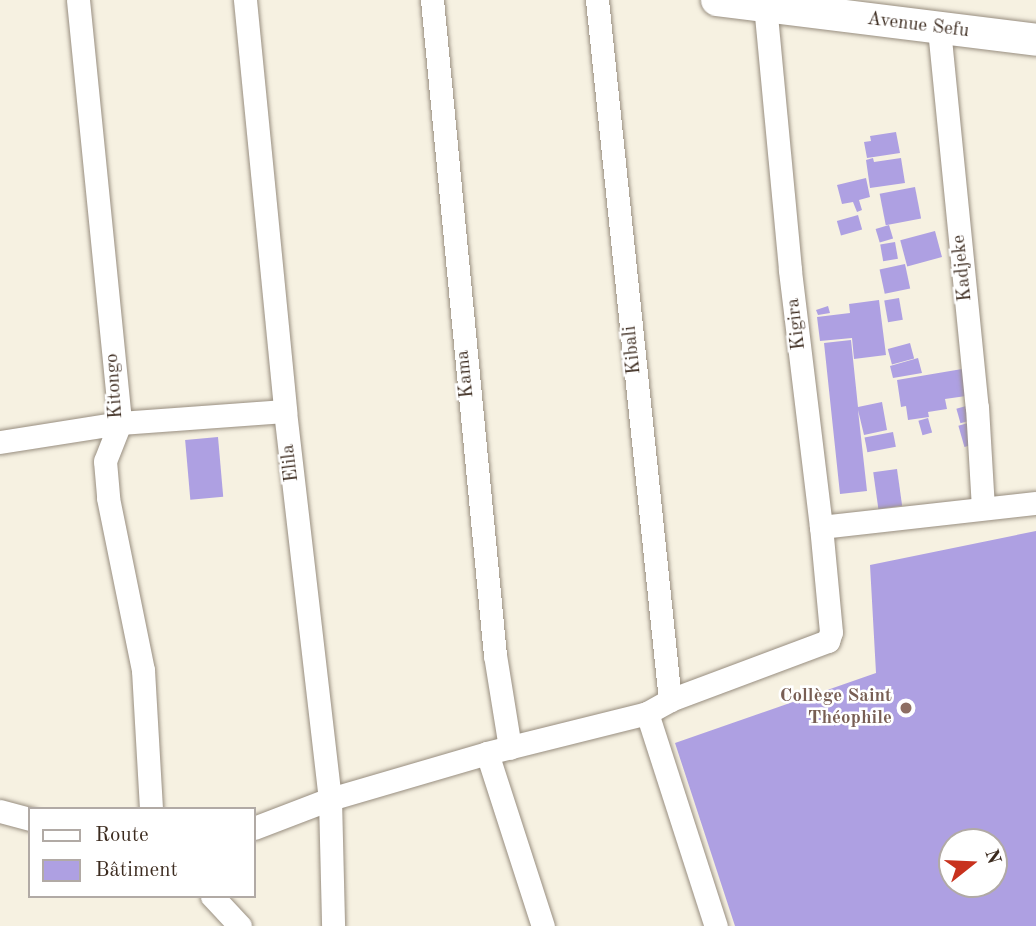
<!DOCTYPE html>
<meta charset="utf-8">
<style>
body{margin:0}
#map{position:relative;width:1036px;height:926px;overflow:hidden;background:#f6f1e1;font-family:"Old Standard TT",serif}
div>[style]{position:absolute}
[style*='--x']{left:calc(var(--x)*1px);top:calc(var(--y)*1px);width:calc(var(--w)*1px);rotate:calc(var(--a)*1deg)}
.building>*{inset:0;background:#aea0e2;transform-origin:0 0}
.roads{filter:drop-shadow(0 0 2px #988e80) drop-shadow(0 0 2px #988e80)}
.street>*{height:23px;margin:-11.5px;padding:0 11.5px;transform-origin:11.5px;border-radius:11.5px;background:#fff}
.secondary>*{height:32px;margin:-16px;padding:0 16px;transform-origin:16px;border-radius:16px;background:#fff}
.dots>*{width:19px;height:19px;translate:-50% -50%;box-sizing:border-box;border:4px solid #fff;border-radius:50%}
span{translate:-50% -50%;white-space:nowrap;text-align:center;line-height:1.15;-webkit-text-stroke:5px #fff;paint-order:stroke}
.street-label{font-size:19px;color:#3b2a1e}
.education-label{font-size:19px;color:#785e54;font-weight:700}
.right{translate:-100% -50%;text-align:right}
.legend{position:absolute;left:28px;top:807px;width:228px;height:91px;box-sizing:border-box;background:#fff;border:2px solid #b1aaa5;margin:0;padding:9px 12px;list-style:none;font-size:21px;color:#3b2a1e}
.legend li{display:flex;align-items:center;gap:14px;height:35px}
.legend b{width:35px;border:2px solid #b1aaa5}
.north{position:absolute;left:938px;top:828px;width:70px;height:70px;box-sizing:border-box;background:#fff;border:2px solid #b1aaa5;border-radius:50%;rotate:72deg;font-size:19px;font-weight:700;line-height:28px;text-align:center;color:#3b2a1e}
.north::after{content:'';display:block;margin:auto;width:24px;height:32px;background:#c8321e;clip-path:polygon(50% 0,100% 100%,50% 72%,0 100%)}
</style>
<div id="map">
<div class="building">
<div style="clip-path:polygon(896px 132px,900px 153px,867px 158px,864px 142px,871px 141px,870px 136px)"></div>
<div style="clip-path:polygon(873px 158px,874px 162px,901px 158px,905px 183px,870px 188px,866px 160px)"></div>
<div style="clip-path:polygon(866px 178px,870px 197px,859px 200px,862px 210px,857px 212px,853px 202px,842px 204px,837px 185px)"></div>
<div style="left:915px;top:187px;width:32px;height:36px;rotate:79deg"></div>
<div style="left:858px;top:215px;width:15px;height:22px;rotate:74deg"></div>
<div style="left:889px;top:225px;width:14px;height:14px;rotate:73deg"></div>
<div style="left:935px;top:231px;width:27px;height:36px;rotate:75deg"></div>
<div style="left:895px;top:242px;width:17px;height:15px;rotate:80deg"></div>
<div style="left:905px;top:264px;width:25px;height:26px;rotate:78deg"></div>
<div style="left:899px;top:298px;width:22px;height:15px;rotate:80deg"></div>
<div style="clip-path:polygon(879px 300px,886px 355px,854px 359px,852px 338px,820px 341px,817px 317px,850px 313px,849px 304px)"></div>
<div style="clip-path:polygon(828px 306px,830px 313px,818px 315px,816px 310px)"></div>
<div style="clip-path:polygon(851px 340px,858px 407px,882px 402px,887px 430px,864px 435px,858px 410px,867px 491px,840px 494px,824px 343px)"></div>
<div style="left:910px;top:343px;width:16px;height:23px;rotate:75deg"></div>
<div style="clip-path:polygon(918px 358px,922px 373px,893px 378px,890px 366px)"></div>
<div style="clip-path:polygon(968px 368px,973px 395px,945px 399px,947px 409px,928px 412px,929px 417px,908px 420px,906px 406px,901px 407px,897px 380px)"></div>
<div style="left:966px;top:406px;width:15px;height:10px;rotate:74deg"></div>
<div style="left:928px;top:418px;width:15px;height:10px;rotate:74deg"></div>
<div style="left:968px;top:423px;width:22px;height:10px;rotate:74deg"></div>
<div style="left:893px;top:432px;width:15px;height:29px;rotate:79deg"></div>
<div style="left:218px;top:437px;width:60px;height:33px;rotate:85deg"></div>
<div style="left:897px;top:469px;width:37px;height:24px;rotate:82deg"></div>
<div style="clip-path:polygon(evenodd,1036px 531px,1036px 926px,735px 926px,675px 743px,876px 673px,870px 565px,1036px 531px,952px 842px,994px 842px,994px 884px,952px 884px,952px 842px)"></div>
</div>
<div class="roads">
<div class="street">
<div style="--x:78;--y:0;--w:425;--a:84.3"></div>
<div style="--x:120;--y:423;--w:41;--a:111.5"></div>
<div style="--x:105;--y:461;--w:37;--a:85"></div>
<div style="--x:108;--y:498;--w:176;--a:78.5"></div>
<div style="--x:143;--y:670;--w:139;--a:86.7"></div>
<div style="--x:245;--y:0;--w:413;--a:84.4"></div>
<div style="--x:285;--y:411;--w:391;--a:83.4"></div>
<div style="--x:330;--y:799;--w:127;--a:88.6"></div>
<div style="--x:432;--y:0;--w:658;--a:84.51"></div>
<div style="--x:495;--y:655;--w:94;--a:80.8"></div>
<div style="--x:597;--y:0;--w:704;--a:84.05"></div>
<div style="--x:939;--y:29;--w:380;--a:84.3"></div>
<div style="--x:977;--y:407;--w:100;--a:86.6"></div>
<div style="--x:0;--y:442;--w:121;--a:-9"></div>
<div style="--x:120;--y:423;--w:165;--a:-4.2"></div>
<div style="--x:821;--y:527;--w:216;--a:-6.4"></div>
<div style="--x:647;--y:713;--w:224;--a:72.1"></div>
<div style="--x:487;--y:753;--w:182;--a:72.1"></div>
<div style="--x:0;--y:811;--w:31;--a:15"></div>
<div style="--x:254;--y:828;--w:81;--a:-20.9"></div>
<div style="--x:330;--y:799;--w:164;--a:-16.3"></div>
<div style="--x:487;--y:753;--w:165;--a:-14"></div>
<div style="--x:647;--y:713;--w:26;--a:-29"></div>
<div style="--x:670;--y:700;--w:169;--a:-20.5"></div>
<div style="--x:828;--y:641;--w:9;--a:-72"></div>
<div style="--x:831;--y:632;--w:105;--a:-95.4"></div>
<div style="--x:821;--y:527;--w:260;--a:-96.9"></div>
<div style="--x:790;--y:269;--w:264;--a:-95.4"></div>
<div style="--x:212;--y:896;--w:41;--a:47"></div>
</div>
<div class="secondary">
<div style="--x:717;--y:0;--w:321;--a:7.1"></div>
</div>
</div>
<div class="dots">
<div style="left:906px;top:708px;background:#8d6e63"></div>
</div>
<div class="street-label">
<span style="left:918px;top:26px;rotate:7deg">Avenue Sefu</span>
<span style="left:963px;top:268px;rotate:-96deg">Kadjeke</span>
<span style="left:797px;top:324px;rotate:-97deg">Kigira</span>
<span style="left:633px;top:350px;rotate:-96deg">Kibali</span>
<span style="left:466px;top:374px;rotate:-96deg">Kama</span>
<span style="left:115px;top:386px;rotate:-94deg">Kitongo</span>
<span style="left:291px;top:463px;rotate:-97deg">Elila</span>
</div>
<div class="education-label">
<span class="right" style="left:892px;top:708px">Collège Saint<br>Théophile</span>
</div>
<ul class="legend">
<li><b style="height:9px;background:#fff"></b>Route</li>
<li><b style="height:19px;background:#aea0e2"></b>Bâtiment</li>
</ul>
<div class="north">N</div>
</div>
